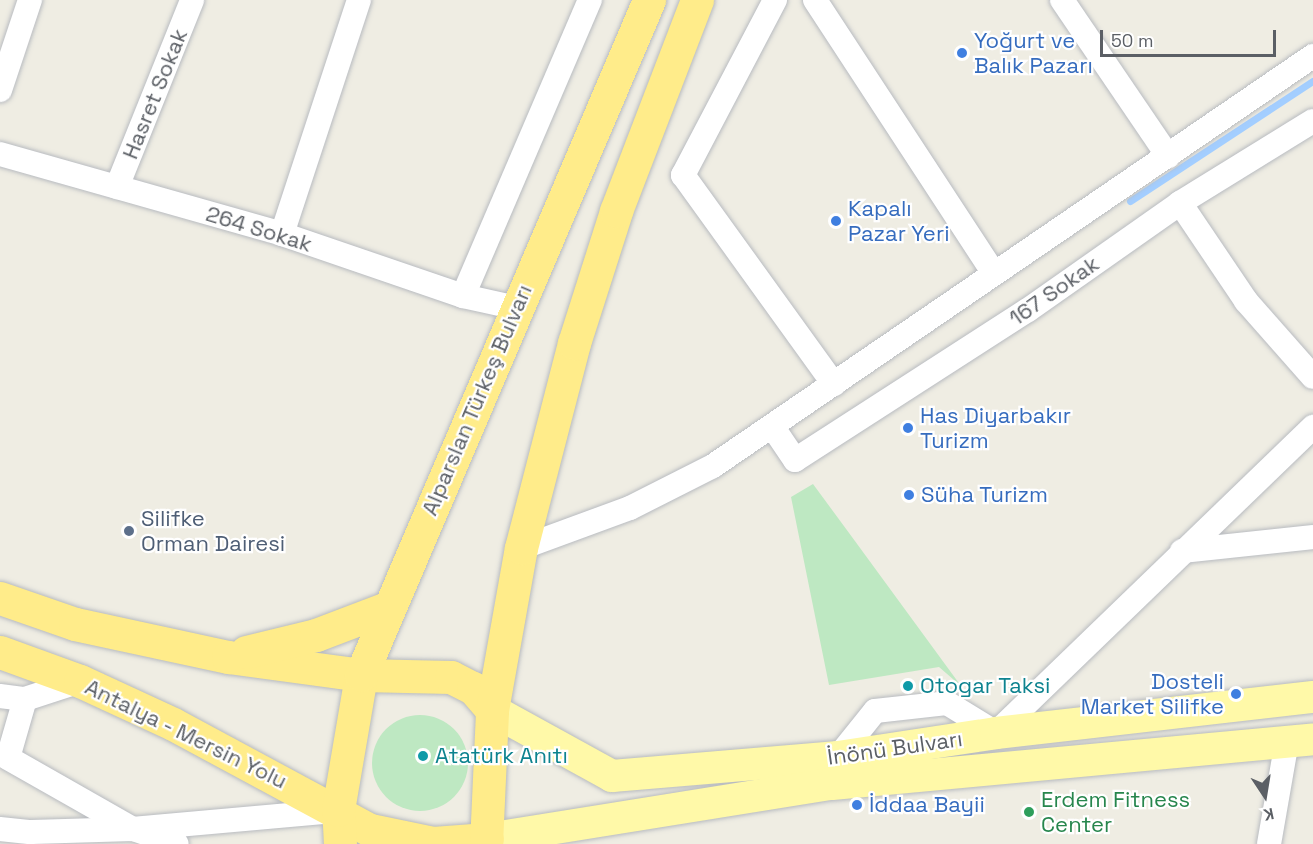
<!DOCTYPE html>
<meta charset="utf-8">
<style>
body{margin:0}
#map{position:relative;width:1313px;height:844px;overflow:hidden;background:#efede3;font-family:"Space Grotesk",sans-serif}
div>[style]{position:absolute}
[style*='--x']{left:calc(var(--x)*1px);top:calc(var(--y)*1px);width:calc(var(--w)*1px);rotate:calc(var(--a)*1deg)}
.green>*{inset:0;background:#bee8c2}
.round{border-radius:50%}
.stream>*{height:7px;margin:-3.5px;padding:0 3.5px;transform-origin:3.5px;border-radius:3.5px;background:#a3ceff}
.roads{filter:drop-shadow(0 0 2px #b8bbc0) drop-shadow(0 0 2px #b8bbc0)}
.minor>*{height:24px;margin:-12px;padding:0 12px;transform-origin:12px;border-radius:12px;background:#fff}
.major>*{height:32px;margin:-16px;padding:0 16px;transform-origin:16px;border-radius:16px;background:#fff9a8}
.highway>*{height:33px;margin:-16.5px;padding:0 16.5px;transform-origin:16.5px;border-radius:16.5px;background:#ffec8a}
.dots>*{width:16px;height:16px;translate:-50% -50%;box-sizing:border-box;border:3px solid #fff;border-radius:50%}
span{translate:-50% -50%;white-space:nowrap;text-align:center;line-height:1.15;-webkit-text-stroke:4.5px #fff;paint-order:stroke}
.shop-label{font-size:22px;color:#366cbe}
.left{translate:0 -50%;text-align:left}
.right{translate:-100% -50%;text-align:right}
.street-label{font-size:22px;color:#5b5f65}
.service-label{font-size:22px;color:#4e5e75}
.culture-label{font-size:22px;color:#0d838f}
.leisure-label{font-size:22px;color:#27864d}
.north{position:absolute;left:1235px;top:766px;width:60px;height:60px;-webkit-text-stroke:4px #fff;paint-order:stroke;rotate:168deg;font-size:16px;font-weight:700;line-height:24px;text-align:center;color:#5b5f65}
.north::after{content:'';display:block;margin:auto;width:21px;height:27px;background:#5b5f65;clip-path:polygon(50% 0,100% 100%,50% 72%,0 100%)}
.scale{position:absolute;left:1100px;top:30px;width:176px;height:27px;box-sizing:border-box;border:3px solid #5b5f65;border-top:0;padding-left:8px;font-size:18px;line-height:21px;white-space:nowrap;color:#5b5f65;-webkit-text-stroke:4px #fff;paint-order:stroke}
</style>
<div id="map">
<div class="green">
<div style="clip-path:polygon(813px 484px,852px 537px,961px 686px,939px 667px,829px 685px,791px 497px)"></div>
<div class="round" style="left:372px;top:715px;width:96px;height:96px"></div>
</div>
<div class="stream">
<div style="--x:1130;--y:201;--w:219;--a:-33.3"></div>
</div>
<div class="roads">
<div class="minor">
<div style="--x:775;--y:0;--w:198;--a:117.7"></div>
<div style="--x:683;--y:175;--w:258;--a:54.2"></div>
<div style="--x:815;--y:0;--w:327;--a:56.8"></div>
<div style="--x:1062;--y:0;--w:189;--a:55.8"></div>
<div style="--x:0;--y:90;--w:95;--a:-71.6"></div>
<div style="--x:0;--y:154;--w:293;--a:15.8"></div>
<div style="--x:282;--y:234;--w:191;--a:18.9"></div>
<div style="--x:463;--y:296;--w:55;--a:12.5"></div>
<div style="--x:117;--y:187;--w:201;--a:-68.1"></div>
<div style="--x:1180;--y:203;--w:118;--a:56"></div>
<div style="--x:1246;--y:301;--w:101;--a:48.6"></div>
<div style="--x:282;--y:234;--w:246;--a:-71.8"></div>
<div style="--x:463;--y:296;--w:322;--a:-66.8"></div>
<div style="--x:772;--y:426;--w:41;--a:55.9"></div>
<div style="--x:795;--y:460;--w:277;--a:-32.8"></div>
<div style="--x:1028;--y:310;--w:186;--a:-35.1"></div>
<div style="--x:1180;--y:203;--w:156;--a:-31.7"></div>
<div style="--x:521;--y:548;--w:116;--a:-20.2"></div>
<div style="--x:630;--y:508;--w:93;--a:-26.8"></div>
<div style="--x:713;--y:466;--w:727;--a:-34.35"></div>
<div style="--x:1182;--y:551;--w:132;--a:-6.1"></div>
<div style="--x:0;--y:696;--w:25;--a:7"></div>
<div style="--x:25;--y:699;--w:58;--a:-18.1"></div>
<div style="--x:25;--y:699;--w:61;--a:106.1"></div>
<div style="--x:8;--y:758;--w:144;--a:29.6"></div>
<div style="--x:133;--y:829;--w:46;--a:18.8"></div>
<div style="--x:838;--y:757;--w:59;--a:-51.2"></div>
<div style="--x:875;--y:711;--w:72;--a:-6.3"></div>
<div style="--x:947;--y:703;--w:57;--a:31.5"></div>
<div style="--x:996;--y:733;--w:441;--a:-44"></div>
<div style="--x:0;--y:829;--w:31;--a:6"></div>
<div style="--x:31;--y:832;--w:102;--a:-1.7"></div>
<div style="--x:133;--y:829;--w:204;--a:-5.1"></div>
<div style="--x:1269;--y:844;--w:105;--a:-80.1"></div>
</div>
<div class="major">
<div style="--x:492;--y:710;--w:137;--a:28.8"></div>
<div style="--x:612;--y:776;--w:227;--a:-4.8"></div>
<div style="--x:838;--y:757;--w:160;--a:-8.6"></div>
<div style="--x:996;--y:733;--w:319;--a:-6.5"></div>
<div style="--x:487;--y:839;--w:349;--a:-9.1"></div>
<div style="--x:832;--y:784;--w:483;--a:-5.3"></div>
</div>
<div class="highway">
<div style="--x:0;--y:598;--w:79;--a:19.1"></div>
<div style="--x:75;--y:624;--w:157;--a:12.2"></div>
<div style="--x:228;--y:657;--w:134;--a:7.7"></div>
<div style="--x:361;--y:675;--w:90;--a:1.3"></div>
<div style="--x:451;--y:677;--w:25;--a:27"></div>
<div style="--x:473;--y:688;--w:29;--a:49"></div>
<div style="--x:0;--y:652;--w:85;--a:19.9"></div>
<div style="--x:80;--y:681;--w:102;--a:24.8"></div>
<div style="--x:173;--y:724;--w:224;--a:28.3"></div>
<div style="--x:370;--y:830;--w:64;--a:11.7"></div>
<div style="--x:433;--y:843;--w:54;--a:-4.2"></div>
<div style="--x:246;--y:652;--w:72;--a:-13.7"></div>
<div style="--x:316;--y:635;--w:76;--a:-20.8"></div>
<div style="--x:340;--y:844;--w:34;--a:-93"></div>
<div style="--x:338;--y:810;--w:137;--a:-80.3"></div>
<div style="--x:361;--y:675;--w:734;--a:-66.89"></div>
<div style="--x:486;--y:844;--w:134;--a:-87.4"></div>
<div style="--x:492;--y:710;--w:165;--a:-79.9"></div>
<div style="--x:521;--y:548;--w:212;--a:-75.5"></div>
<div style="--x:574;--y:343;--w:139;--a:-72.3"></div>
<div style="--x:616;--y:211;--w:226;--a:-69"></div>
</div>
</div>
<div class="dots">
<div style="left:962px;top:53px;background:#3f7fe0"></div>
<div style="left:836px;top:221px;background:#3f7fe0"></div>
<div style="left:908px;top:428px;background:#3f7fe0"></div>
<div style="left:909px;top:495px;background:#3f7fe0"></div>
<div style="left:129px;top:531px;background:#5c6f8a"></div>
<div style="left:908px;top:686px;background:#0f9aa8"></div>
<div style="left:1236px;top:694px;background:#3f7fe0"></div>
<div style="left:423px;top:756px;background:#0f9aa8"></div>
<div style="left:857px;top:805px;background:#3f7fe0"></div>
<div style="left:1029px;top:812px;background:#2e9e5b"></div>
</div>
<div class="shop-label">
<span class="left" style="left:974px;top:53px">Yoğurt ve<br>Balık Pazarı</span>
<span class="left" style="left:848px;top:221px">Kapalı<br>Pazar Yeri</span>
<span class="left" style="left:920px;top:428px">Has Diyarbakır<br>Turizm</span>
<span class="left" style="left:921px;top:495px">Süha Turizm</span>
<span class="right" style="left:1224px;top:694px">Dosteli<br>Market Silifke</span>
<span class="left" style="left:869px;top:805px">İddaa Bayii</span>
</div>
<div class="street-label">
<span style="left:155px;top:94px;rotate:-68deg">Hasret Sokak</span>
<span style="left:259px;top:229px;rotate:17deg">264 Sokak</span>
<span style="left:1054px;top:291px;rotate:-35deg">167 Sokak</span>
<span style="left:477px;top:400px;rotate:-67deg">Alparslan Türkeş Bulvarı</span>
<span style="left:186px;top:734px;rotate:26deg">Antalya - Mersin Yolu</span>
<span style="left:895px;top:748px;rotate:-8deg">İnönü Bulvarı</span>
</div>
<div class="service-label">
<span class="left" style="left:141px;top:531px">Silifke<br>Orman Dairesi</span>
</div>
<div class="culture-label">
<span class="left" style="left:920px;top:686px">Otogar Taksi</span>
<span class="left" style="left:435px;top:756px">Atatürk Anıtı</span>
</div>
<div class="leisure-label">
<span class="left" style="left:1041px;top:812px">Erdem Fitness<br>Center</span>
</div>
<div class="north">K</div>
<div class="scale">50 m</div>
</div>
